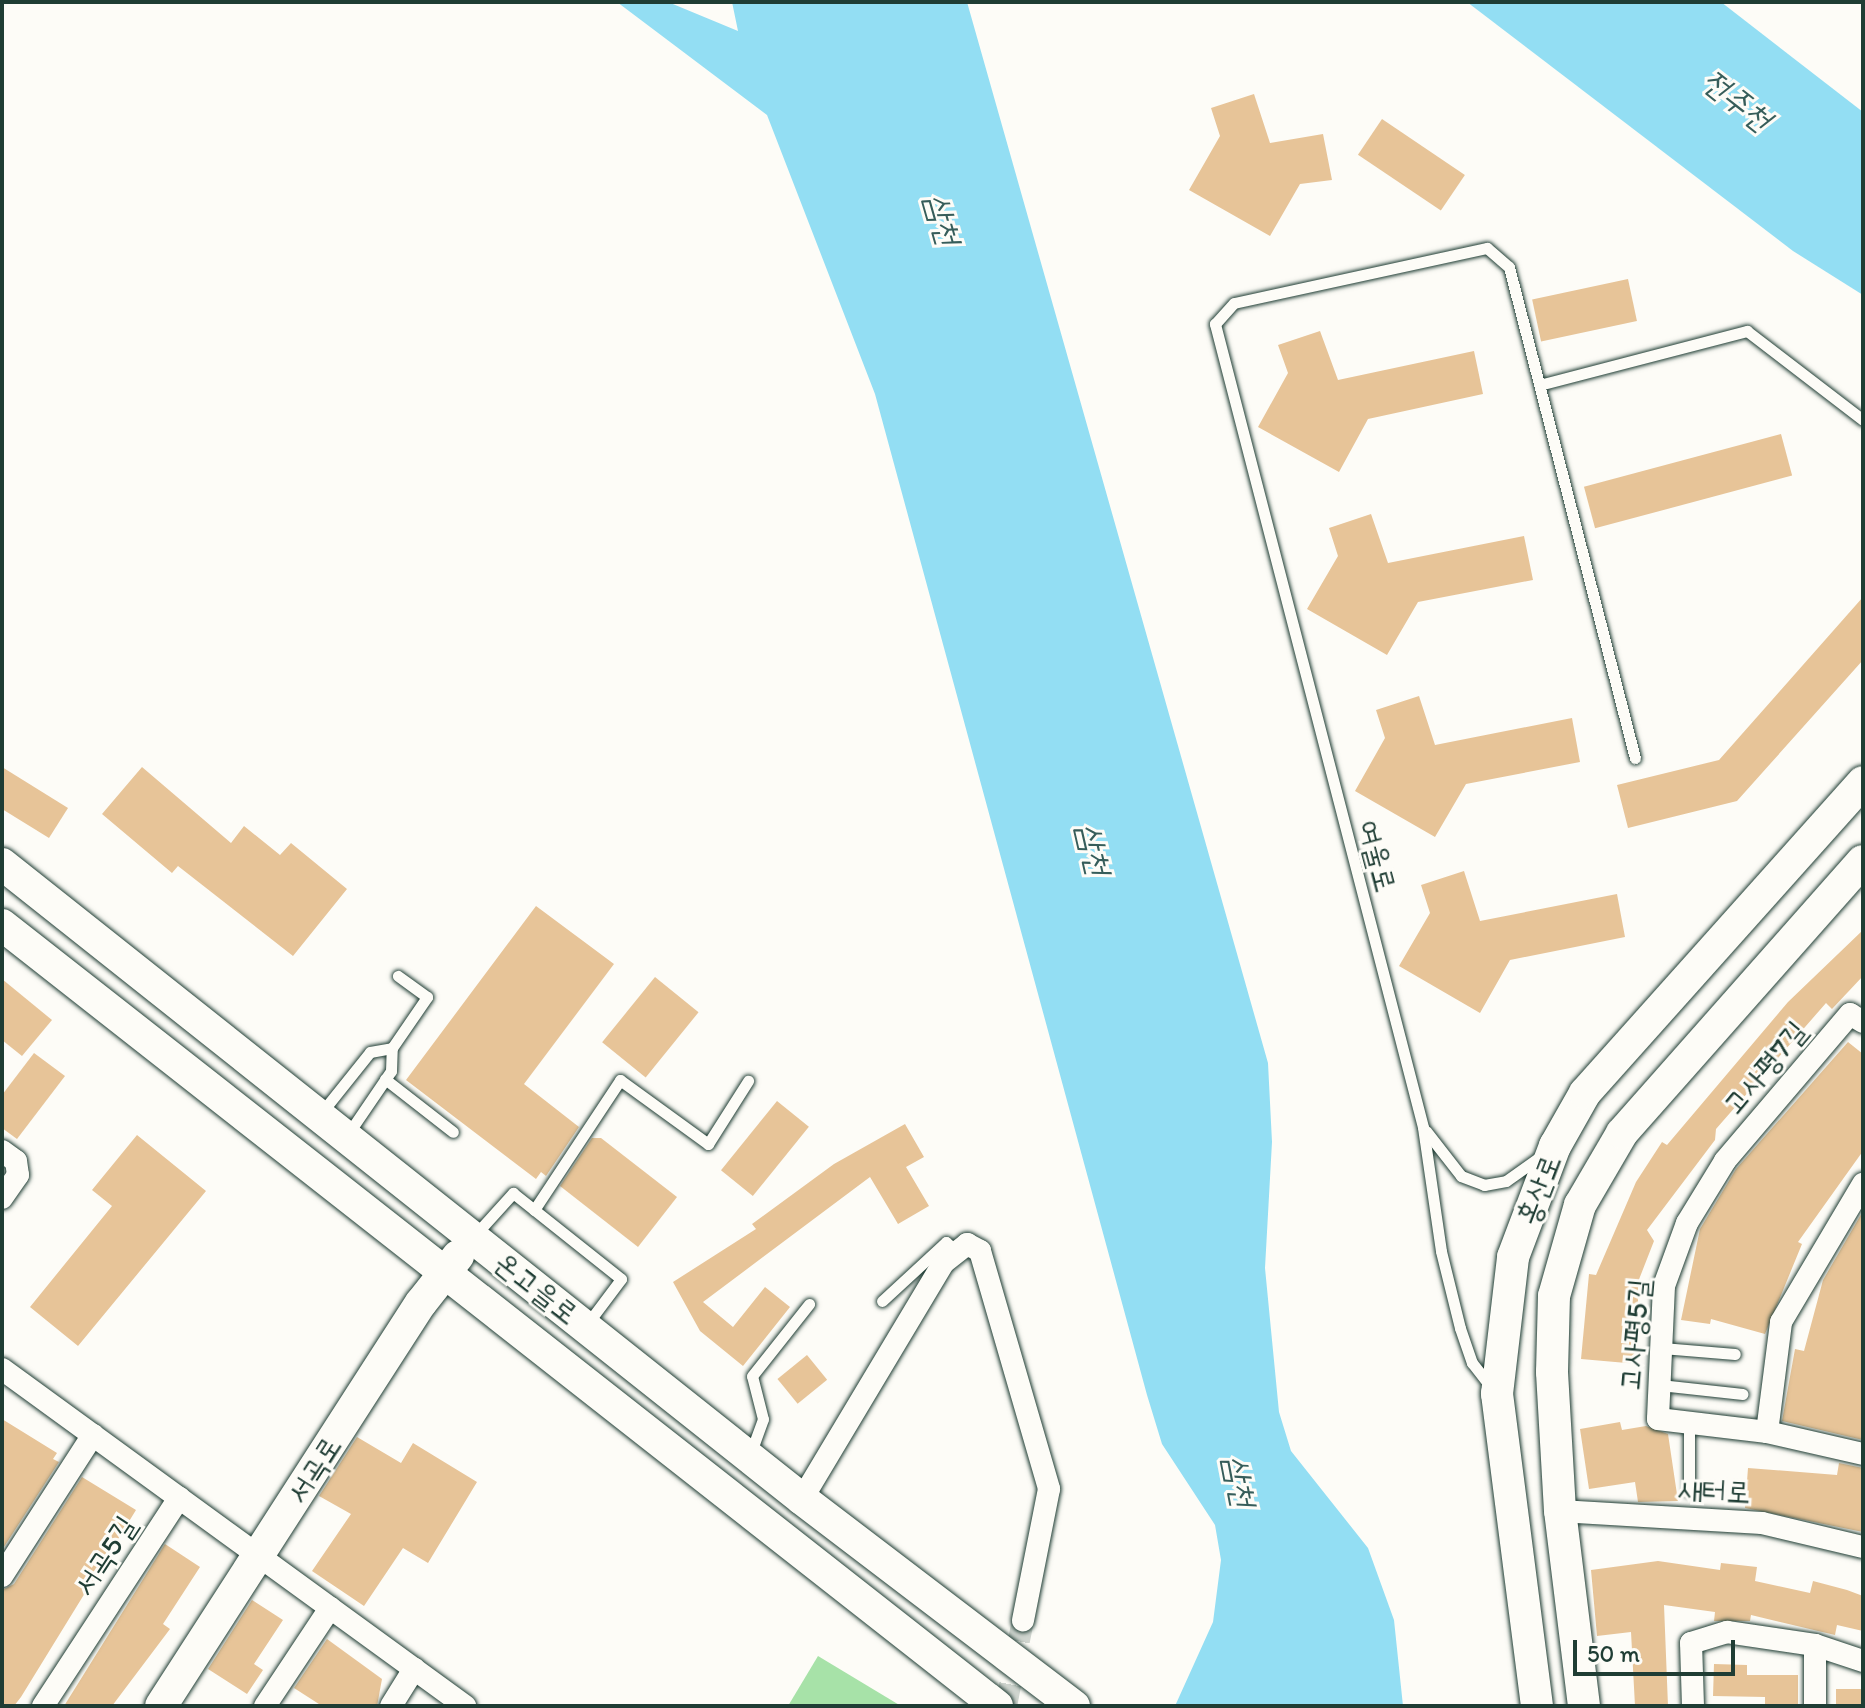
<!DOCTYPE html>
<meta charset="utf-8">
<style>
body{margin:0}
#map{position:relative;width:1865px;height:1708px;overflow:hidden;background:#fdfcf7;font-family:Itim,"Poor Story",sans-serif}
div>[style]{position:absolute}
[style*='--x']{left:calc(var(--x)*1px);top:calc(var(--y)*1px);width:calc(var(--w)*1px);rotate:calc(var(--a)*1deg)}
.green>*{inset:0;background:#a7e2a8}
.water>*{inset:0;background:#93def3}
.building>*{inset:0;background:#e7c498;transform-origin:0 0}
.street-tunnel>*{height:22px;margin-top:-11px;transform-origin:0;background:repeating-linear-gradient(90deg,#d1d6d0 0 22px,transparent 0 33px)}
.roads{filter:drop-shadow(0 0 2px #1f3d34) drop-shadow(0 0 2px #1f3d34)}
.lane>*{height:11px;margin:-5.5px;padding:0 5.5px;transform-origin:5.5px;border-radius:5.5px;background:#fdfcf7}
.street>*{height:22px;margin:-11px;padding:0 11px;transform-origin:11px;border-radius:11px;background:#fdfcf7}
.secondary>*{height:32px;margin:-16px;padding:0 16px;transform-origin:16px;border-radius:16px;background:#fdfcf7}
span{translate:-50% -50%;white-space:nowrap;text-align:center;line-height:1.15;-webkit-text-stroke:6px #fdfcf7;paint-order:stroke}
.street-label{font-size:30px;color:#1f3d34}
.water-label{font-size:32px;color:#365d5a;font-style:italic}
.frame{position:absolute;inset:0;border:4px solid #1f3d34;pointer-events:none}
.scale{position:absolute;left:1573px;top:1640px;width:162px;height:36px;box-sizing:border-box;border:4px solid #1f3d34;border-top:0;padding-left:10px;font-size:24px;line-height:28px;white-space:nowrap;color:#1f3d34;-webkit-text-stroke:6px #fdfcf7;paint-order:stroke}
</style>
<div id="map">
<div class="green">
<div style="clip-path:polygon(818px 1656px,901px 1706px,788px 1706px)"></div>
</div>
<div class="water">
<div style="clip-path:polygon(617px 2px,668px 2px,738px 31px,732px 2px,967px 2px,1268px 1063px,1272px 1142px,1265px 1268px,1279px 1412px,1291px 1451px,1368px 1548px,1394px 1620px,1403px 1706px,1175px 1706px,1213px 1622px,1221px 1560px,1215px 1525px,1162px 1444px,1147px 1395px,875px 394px,767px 115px)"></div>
<div style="clip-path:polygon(1467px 2px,1721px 2px,1863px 112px,1863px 295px,1793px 251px)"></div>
</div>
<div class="building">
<div style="clip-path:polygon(1254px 94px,1270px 143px,1323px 134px,1332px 180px,1300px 184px,1270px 236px,1189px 190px,1220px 136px,1211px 108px)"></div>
<div style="left:1382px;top:119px;width:100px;height:43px;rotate:34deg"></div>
<div style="left:1628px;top:279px;width:43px;height:98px;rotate:78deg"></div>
<div style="clip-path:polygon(1320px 331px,1338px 380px,1474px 351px,1483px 394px,1368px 419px,1339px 472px,1258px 427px,1288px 373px,1278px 345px)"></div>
<div style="left:1781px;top:434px;width:43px;height:204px;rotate:75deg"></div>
<div style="clip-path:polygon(1371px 514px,1388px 563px,1524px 536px,1533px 580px,1418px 602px,1387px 655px,1307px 609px,1338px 556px,1329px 528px)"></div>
<div style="clip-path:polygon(1863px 597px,1863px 660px,1737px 801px,1628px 828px,1617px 785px,1719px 760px)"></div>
<div style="clip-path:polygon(1419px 696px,1435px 745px,1572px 718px,1580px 762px,1466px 784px,1435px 837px,1355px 791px,1385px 738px,1376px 710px)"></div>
<div style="clip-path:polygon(2px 767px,68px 808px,49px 838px,2px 809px)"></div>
<div style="clip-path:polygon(142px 767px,231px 843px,244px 826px,280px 855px,291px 843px,347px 889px,293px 956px,178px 866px,172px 873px,102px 814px)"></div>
<div style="clip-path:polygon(1464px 871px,1480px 921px,1617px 894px,1625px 937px,1510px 960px,1480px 1013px,1399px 966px,1430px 913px,1421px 885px)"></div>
<div style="clip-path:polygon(536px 906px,614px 964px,524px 1084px,579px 1127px,546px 1176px,541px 1172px,536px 1179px,406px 1080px)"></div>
<div style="clip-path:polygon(1863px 930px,1863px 976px,1832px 1009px,1826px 1003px,1716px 1129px,1715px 1140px,1647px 1230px,1654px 1241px,1638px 1282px,1638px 1364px,1581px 1359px,1589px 1274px,1596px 1275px,1636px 1182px,1662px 1142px,1667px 1145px,1788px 1002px)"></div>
<div style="left:655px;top:977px;width:56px;height:84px;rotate:39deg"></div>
<div style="clip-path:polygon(2px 979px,52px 1020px,22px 1056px,2px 1040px)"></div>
<div style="clip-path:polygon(1848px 1042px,1863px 1054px,1863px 1151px,1798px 1242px,1802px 1244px,1765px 1334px,1711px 1319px,1710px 1324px,1681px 1320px,1700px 1229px,1736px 1169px)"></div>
<div style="clip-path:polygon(34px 1053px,65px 1076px,17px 1139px,2px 1128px,2px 1095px)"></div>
<div style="left:777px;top:1101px;width:41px;height:89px;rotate:39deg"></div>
<div style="clip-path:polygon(905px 1124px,924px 1157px,906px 1167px,929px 1206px,898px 1224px,870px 1177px,703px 1302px,733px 1327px,765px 1287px,790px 1307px,743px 1366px,700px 1331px,673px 1282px,756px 1229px,752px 1224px,834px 1164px)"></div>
<div style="clip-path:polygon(137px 1135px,206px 1191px,78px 1346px,30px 1307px,112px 1206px,92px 1190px)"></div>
<div style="clip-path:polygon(592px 1138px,601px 1138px,677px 1197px,638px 1247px,560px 1186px)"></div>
<div style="clip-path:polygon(1863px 1211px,1863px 1440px,1782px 1421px,1795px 1349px,1804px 1351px,1823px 1280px)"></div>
<div style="left:807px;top:1355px;width:32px;height:38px;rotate:51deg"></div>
<div style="clip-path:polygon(2px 1419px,57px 1453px,53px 1459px,59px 1462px,2px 1550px)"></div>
<div style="clip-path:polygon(1620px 1422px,1622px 1430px,1646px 1426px,1668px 1434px,1678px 1501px,1638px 1502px,1635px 1482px,1589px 1489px,1580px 1429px)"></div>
<div style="clip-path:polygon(357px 1437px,401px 1463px,413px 1443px,477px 1482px,428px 1563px,403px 1548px,364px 1606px,312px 1571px,351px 1514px,319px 1496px)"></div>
<div style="clip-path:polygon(1839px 1463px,1863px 1468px,1863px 1532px,1745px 1508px,1748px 1468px,1837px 1475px)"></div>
<div style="clip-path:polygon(82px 1477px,136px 1510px,21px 1697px,14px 1706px,2px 1706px,2px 1590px,14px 1584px)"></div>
<div style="clip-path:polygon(165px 1544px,200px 1567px,163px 1624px,170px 1629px,112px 1706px,64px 1706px)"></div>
<div style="clip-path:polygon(1658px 1561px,1720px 1570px,1721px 1563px,1757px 1567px,1755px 1581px,1810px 1593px,1813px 1581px,1847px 1590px,1863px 1596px,1863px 1631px,1837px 1625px,1835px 1635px,1751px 1615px,1750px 1621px,1714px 1621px,1715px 1612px,1664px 1605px,1668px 1706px,1635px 1706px,1631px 1632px,1597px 1636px,1591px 1570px)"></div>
<div style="clip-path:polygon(252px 1600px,283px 1620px,254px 1664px,263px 1670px,247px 1694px,208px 1669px)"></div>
<div style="clip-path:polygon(327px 1639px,382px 1679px,377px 1706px,322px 1706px,294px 1688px)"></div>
<div style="clip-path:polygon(1714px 1664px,1747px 1665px,1747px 1675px,1798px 1675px,1798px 1706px,1765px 1706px,1765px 1697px,1713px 1696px)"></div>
<div style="left:1863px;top:1689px;width:17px;height:27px;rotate:90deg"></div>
</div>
<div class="street-tunnel">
<div style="--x:1006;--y:1706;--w:88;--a:-78.8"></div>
</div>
<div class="roads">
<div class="lane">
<div style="--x:1543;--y:384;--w:211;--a:-14.6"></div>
<div style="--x:1747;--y:331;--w:146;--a:37.5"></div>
<div style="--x:385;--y:1079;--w:86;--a:37.9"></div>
<div style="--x:322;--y:1112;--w:77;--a:-51.3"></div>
<div style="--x:370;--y:1052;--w:22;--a:-10"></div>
<div style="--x:1426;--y:1131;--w:57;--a:52.1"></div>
<div style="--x:1461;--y:1176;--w:25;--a:21"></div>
<div style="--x:1484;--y:1185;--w:22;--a:-10"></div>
<div style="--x:1506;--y:1181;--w:47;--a:-35.4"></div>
<div style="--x:348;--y:1134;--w:76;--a:-55.7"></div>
<div style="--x:391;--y:1071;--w:23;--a:-88"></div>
<div style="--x:392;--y:1048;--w:62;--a:-55.5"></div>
<div style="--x:427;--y:997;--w:36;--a:-144"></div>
<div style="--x:534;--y:1210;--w:156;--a:-56.5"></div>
<div style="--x:620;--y:1080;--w:109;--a:36"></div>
<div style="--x:708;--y:1144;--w:75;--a:-57.6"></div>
<div style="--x:475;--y:1235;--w:57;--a:-47.9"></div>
<div style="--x:513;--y:1193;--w:138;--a:38.5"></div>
<div style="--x:621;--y:1279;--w:55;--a:126.9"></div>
<div style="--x:882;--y:1301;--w:87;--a:-42.7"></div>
<div style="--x:946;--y:1242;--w:13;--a:42"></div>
<div style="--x:1662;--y:1348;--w:73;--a:4.7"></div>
<div style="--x:1660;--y:1385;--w:83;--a:6.2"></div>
<div style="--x:1491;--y:1387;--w:31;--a:-128"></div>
<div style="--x:1472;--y:1363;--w:37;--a:-109"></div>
<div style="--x:1460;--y:1328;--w:79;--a:-103.9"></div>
<div style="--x:1441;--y:1251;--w:125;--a:-98.3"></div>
<div style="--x:1423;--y:1127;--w:830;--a:-104.52"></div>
<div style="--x:1215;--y:324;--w:28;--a:-48"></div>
<div style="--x:1234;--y:303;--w:259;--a:-12.3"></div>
<div style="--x:1487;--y:248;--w:29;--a:41"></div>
<div style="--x:1509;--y:267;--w:507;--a:75.61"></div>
<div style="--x:751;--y:1452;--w:35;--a:-70"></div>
<div style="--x:763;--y:1419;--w:44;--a:-104.3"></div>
<div style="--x:752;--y:1376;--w:92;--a:-51.6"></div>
<div style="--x:1689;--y:1491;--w:68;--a:-90"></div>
</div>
<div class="street">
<div style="--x:1863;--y:1022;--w:15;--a:-148"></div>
<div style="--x:1850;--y:1014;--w:193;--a:130.4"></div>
<div style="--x:1725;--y:1161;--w:73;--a:121.5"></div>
<div style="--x:1687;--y:1223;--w:67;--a:110.1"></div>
<div style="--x:1664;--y:1286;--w:133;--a:92.6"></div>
<div style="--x:1658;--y:1419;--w:110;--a:6.8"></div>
<div style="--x:1767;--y:1432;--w:98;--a:12.9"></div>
<div style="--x:2;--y:1151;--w:17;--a:36"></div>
<div style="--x:16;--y:1161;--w:14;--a:82"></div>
<div style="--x:18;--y:1175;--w:28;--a:125"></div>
<div style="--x:2;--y:1369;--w:573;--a:36.05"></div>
<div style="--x:1767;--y:1432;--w:111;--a:-82.7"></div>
<div style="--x:1781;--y:1322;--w:161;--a:-59.3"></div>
<div style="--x:802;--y:1499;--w:275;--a:-59.1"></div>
<div style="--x:943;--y:1263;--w:31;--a:-38"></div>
<div style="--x:967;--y:1244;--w:15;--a:28"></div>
<div style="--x:980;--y:1251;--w:248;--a:73.8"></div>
<div style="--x:1049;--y:1489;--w:134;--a:101.2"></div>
<div style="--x:1560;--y:1511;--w:202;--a:3.4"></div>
<div style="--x:1762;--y:1523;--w:104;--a:13.4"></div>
<div style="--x:2;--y:1576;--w:168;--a:-57.2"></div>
<div style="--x:1815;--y:1645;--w:61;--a:90"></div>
<div style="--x:43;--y:1706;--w:249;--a:-56.8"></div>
<div style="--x:265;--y:1706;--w:118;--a:-56.4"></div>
<div style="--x:391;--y:1706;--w:44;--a:-58.1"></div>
<div style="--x:1693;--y:1706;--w:63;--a:-91.8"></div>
<div style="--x:1691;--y:1643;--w:38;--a:-17"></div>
<div style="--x:1727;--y:1632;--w:89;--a:8.4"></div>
<div style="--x:1815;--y:1645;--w:51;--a:18.4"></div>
</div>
<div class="secondary">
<div style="--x:2;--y:864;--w:1021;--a:38.44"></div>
<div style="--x:802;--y:1499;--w:342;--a:37.3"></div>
<div style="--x:2;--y:925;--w:1265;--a:38.13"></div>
<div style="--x:161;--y:1706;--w:480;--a:-57.2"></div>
<div style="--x:421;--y:1303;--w:60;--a:-51.8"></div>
<div style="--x:1537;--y:1706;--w:315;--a:-97.3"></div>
<div style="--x:1497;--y:1394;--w:138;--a:-83.3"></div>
<div style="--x:1513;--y:1257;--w:119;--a:-69.3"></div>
<div style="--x:1555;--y:1146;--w:61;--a:-60.5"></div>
<div style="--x:1585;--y:1093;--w:417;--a:-48.2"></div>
<div style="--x:1584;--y:1706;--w:196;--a:-97"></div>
<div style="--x:1560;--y:1511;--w:139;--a:-93.3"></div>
<div style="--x:1552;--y:1372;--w:76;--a:-88.5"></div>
<div style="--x:1554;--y:1296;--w:95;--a:-74.1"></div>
<div style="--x:1580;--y:1205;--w:83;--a:-59.7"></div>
<div style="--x:1622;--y:1133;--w:363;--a:-48.5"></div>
</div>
</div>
<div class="street-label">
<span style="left:1377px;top:856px;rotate:75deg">여울로</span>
<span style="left:1765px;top:1068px;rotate:-50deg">고사평7길</span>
<span style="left:1539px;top:1190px;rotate:-69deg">홍산로</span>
<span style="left:536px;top:1288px;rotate:38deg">온고을로</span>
<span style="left:1635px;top:1335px;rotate:-85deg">고사평5길</span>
<span style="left:314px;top:1470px;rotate:-57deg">서곡로</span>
<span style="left:1714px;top:1491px;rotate:3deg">새터로</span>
<span style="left:105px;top:1556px;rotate:-57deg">서곡5길</span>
</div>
<div class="water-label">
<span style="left:1737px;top:100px;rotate:38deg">전주천</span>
<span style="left:943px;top:219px;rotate:74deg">삼천</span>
<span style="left:1094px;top:849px;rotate:77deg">삼천</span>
<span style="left:1240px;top:1481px;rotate:79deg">삼천</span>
</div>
<div class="frame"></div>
<div class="scale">50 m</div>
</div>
